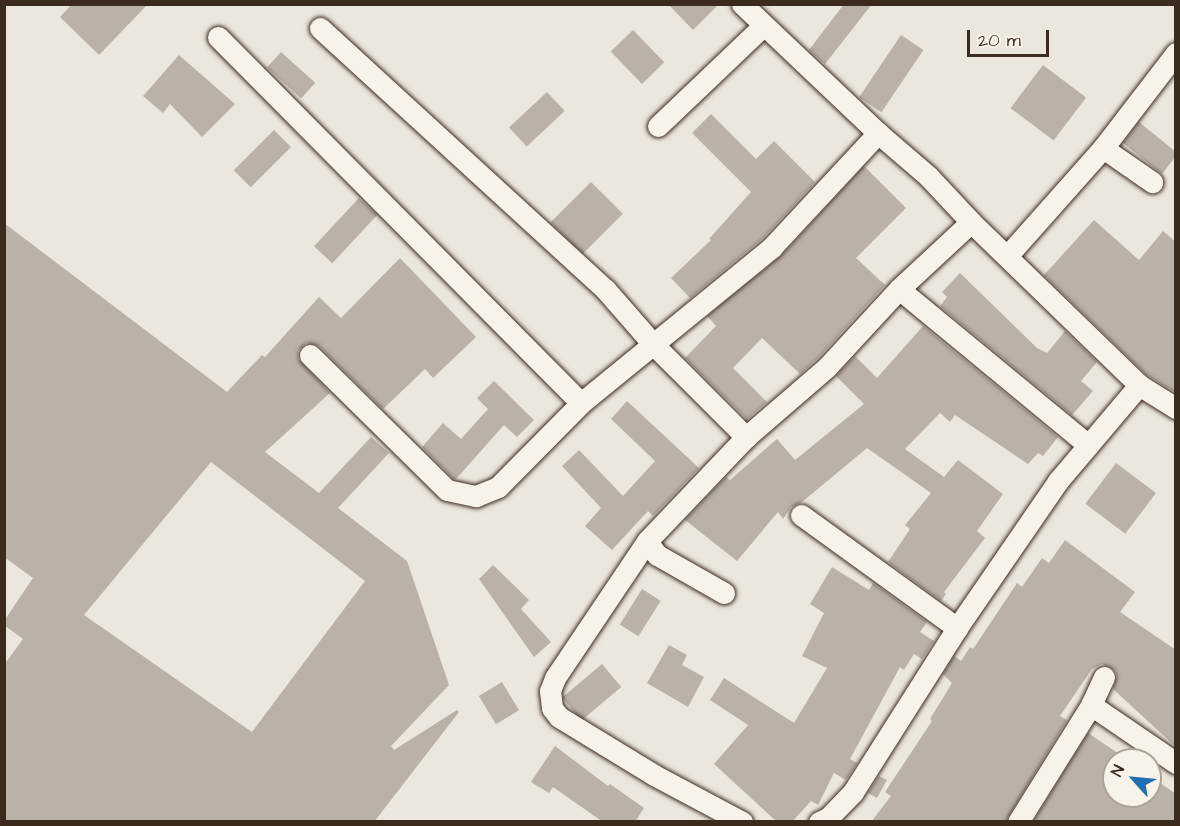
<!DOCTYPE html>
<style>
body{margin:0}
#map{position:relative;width:1180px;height:826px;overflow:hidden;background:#ece7dc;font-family:"Architects Daughter",sans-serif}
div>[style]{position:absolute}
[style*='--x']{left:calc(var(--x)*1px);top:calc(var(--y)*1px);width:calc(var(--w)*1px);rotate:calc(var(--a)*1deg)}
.building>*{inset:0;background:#bab2a7;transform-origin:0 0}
.roads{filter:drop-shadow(0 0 2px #3b2a1e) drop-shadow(0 0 2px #3b2a1e)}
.street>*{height:21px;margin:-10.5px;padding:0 10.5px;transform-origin:10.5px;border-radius:10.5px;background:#f7f3e8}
span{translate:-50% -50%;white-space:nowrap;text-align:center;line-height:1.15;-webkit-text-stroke:6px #f7f3e8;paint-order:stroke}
.frame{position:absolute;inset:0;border:6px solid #3b2a1e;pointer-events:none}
.north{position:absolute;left:1102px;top:748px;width:60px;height:60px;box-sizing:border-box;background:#f7f3e8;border:2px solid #aca397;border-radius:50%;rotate:297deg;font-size:16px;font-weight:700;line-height:24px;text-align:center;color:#3b2a1e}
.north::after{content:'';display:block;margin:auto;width:21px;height:27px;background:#1f6fb2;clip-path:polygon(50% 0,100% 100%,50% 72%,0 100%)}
.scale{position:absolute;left:967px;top:30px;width:82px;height:27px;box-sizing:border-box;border:3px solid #3b2a1e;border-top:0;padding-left:8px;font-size:18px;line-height:21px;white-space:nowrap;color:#3b2a1e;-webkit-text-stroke:4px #f7f3e8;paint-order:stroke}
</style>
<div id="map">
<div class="building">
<div style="clip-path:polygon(72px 4px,148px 4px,99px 55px,60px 17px)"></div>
<div style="clip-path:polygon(668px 4px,719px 4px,693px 30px)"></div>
<div style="clip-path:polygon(844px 4px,872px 4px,825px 64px,809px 50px)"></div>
<div style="left:633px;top:30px;width:45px;height:31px;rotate:46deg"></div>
<div style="left:901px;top:35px;width:27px;height:75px;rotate:34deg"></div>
<div style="left:281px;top:52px;width:46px;height:21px;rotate:42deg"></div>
<div style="clip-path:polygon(179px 55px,235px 104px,202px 137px,170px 104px,163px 113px,143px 96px)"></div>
<div style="left:1043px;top:65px;width:54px;height:54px;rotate:37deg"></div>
<div style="left:547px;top:92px;width:26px;height:52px;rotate:47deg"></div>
<div style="clip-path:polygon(711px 114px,756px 159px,774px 141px,815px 182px,763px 238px,690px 298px,671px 278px,711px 240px,709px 239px,751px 192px,692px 133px)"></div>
<div style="clip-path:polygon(1139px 122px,1176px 152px,1176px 156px,1162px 174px,1123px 143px)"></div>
<div style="left:274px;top:130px;width:24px;height:57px;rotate:45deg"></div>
<div style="clip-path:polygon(864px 166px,906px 208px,856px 258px,885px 285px,818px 358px,800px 374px,762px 338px,733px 368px,767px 402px,747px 419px,685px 358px,716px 326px,707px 316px,781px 256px)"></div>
<div style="left:591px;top:182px;width:45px;height:57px;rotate:45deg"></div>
<div style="left:359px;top:198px;width:25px;height:66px;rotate:43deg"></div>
<div style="clip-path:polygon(1094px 220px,1139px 260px,1163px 231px,1176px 242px,1176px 393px,1147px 375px,1044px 275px)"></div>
<div style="clip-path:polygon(evenodd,4px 223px,227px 392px,262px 355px,265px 357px,319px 297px,341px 318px,400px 258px,476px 337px,433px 378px,425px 369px,383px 409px,319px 346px,306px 343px,298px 351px,298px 359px,330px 393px,265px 452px,319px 493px,371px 437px,389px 453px,338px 508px,407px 561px,449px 685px,391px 746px,394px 750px,457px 710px,459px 712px,374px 822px,4px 822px,4px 665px,23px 639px,4px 625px,4px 621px,33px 578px,4px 557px,4px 223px,211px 462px,365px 581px,252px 732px,84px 615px,211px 462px)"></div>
<div style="clip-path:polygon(960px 273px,1037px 348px,1047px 353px,1065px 331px,1097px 362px,1081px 381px,1093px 391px,1072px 415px,940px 306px,947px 297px,942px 292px)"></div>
<div style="clip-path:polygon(923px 326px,1058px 437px,1043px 456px,1038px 453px,1028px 464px,955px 415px,950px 422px,940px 413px,905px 449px,944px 477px,958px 460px,1003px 494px,977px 531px,985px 538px,944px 592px,946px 594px,941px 601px,888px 562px,910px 529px,905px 525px,931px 493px,867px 448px,802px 502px,791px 507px,783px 519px,778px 512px,737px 561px,685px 520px,726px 477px,730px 480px,777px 439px,795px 460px,864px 404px,836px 376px,855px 356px,877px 378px)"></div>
<div style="clip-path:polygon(494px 381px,534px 420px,517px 437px,504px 425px,456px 479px,453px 478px,422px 447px,443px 423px,461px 439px,488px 409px,477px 398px)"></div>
<div style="clip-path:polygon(627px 401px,699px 468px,653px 516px,648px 511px,612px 550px,585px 526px,601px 508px,562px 466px,579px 450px,623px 496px,655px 461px,611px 419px)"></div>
<div style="left:1116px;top:463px;width:50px;height:51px;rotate:37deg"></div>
<div style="clip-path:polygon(1065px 540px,1135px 592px,1120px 612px,1176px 650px,1176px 747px,1113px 689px,1117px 676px,1115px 670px,1102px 664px,1092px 669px,1060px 716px,1067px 720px,1005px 822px,871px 822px,891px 796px,885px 792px,932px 721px,930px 719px,952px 683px,943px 674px,954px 656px,961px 661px,970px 647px,973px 649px,1017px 583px,1022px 587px,1042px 558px,1049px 563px)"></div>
<div style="clip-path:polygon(493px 565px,529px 600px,521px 609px,551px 642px,534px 657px,479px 579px)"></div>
<div style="clip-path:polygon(832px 567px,869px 590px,873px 583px,927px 622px,920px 632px,934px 641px,922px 659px,914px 654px,904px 670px,900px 667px,850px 759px,857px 763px,846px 780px,834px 773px,818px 805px,811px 801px,792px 822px,777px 822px,714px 764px,748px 725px,710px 700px,724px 678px,794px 723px,827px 668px,802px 656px,824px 613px,810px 604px)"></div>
<div style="left:642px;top:589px;width:22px;height:42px;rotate:32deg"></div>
<div style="clip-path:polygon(669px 645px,687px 655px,682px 665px,704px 677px,688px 707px,647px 683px)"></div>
<div style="left:602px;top:664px;width:30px;height:52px;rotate:50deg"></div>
<div style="left:502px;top:682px;width:33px;height:27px;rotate:59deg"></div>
<div style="clip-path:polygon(1088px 733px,1128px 760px,1114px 760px,1114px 796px,1150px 796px,1150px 776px,1176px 794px,1176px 822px,1033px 822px)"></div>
<div style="clip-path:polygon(555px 746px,608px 786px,610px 784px,644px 808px,635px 822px,603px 822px,553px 787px,549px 793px,531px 782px)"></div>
<div style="clip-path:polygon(879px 776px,887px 780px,877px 798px,868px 793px)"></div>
</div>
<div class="roads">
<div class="street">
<div style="--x:742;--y:4;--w:187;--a:43.5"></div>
<div style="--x:878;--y:133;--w:66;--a:40.7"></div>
<div style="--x:928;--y:176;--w:63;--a:46.9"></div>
<div style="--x:971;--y:222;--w:234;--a:44.1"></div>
<div style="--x:1139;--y:385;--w:44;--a:31.9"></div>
<div style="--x:320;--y:28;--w:386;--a:42.5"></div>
<div style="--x:605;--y:289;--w:73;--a:48.9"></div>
<div style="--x:653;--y:344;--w:132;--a:45"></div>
<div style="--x:746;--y:437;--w:107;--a:-40.8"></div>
<div style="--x:827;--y:367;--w:106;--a:-47.3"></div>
<div style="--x:899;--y:289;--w:98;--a:-42.9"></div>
<div style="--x:218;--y:37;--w:515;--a:45.24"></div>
<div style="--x:658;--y:126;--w:145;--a:-43.6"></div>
<div style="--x:1103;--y:148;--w:60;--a:34.8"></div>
<div style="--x:1008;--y:255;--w:143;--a:-48.4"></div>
<div style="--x:1103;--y:148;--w:120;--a:-52.5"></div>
<div style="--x:899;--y:289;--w:245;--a:39.5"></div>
<div style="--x:310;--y:355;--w:192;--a:44.6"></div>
<div style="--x:447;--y:490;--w:30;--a:12"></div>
<div style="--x:476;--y:496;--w:24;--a:-22"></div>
<div style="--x:498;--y:487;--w:118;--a:-45.3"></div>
<div style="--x:581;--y:403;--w:247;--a:-39.2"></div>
<div style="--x:772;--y:247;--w:156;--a:-47.1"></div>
<div style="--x:801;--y:515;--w:193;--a:35.9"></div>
<div style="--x:647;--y:541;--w:165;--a:123.9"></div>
<div style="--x:555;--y:678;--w:14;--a:111"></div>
<div style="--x:550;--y:691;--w:17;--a:83"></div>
<div style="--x:552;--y:708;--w:11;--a:52"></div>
<div style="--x:559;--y:717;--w:111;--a:31.4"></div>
<div style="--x:654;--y:775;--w:100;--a:28.1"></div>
<div style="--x:724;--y:593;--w:77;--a:-150.4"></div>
<div style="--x:657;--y:555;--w:17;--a:-126"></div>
<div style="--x:647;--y:541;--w:144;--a:-46.4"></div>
<div style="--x:1104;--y:677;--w:31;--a:115"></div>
<div style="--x:1091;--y:705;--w:103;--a:34.3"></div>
<div style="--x:819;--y:822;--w:10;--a:-24"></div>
<div style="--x:828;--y:818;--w:36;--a:-46"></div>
<div style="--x:853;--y:792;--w:194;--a:-57.6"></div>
<div style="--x:957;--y:628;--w:178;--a:-55.5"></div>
<div style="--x:1058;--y:481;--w:126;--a:-49.8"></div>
<div style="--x:1018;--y:822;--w:138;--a:-58"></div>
</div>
</div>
<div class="frame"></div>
<div class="north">N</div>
<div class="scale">20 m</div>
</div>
